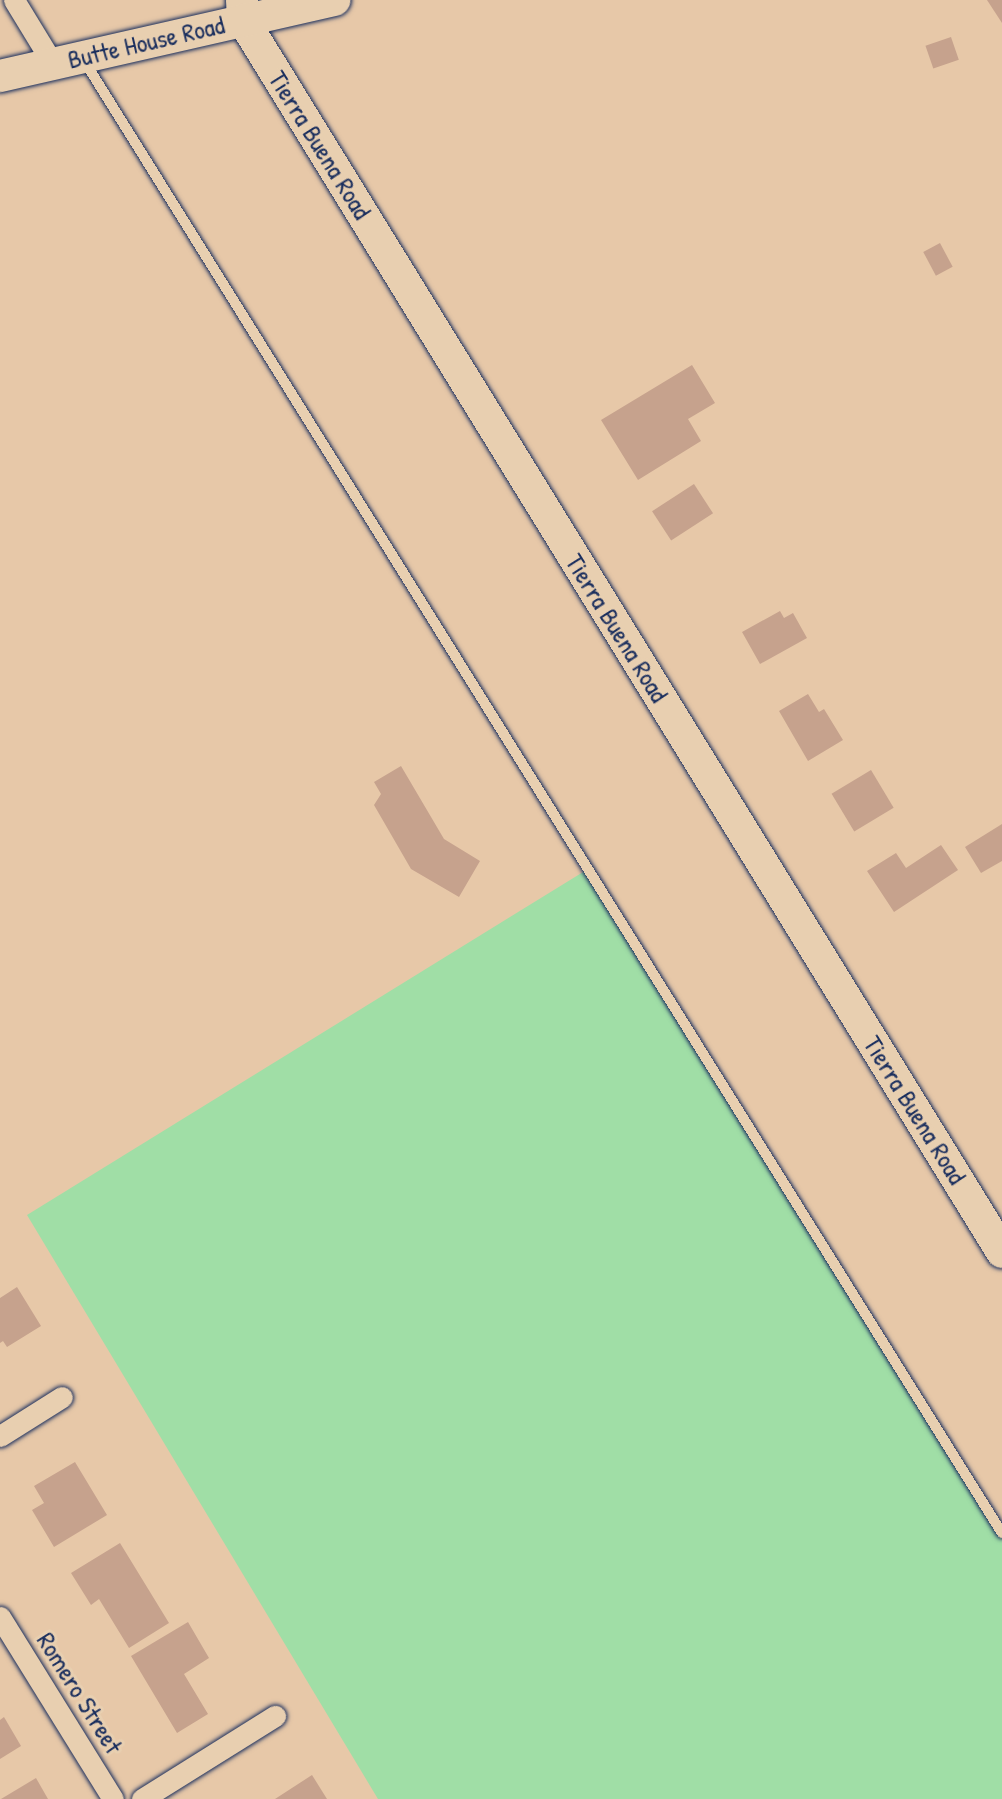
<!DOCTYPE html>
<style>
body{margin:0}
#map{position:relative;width:1002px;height:1799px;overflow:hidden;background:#e7c8a8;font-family:"Patrick Hand",sans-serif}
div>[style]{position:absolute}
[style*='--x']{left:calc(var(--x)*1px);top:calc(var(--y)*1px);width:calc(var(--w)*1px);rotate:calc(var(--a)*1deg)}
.green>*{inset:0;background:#a0dea6}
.building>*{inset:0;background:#c6a28d;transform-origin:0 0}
.roads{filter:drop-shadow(0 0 2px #1b2f5e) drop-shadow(0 0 2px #1b2f5e)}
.lane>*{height:10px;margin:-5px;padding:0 5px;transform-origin:5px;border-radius:5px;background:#e8cfb0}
.street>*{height:21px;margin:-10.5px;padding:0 10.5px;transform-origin:10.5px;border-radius:10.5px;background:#e8cfb0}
.secondary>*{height:32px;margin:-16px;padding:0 16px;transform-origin:16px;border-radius:16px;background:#e8cfb0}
span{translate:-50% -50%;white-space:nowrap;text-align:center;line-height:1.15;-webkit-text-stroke:6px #e8cfb0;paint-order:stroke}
.street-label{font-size:26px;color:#1b2f5e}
</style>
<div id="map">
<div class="green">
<div style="clip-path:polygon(588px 869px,1002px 1533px,1002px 1799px,378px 1799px,27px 1215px)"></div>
</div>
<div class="building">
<div style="clip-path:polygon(987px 0,1002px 0,1002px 23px)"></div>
<div style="left:951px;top:37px;width:24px;height:27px;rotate:71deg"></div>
<div style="left:940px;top:243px;width:27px;height:19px;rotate:62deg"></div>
<div style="clip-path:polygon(692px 365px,715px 403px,688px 419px,701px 441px,638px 480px,601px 420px)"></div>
<div style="left:694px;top:484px;width:35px;height:50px;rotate:57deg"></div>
<div style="clip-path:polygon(780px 611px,784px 618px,793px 613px,807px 638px,760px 664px,742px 632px)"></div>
<div style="clip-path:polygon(808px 694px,819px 712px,824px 709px,843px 740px,808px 761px,779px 711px)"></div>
<div style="clip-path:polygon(401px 766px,444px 839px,480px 861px,459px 897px,411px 869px,374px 805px,381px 794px,374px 782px)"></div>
<div style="left:871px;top:770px;width:44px;height:46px;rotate:59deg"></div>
<div style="clip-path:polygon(1002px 824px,1002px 861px,981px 873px,965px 847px)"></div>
<div style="clip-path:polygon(941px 845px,958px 870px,894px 912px,867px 871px,896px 853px,906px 868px)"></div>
<div style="clip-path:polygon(17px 1287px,41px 1326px,7px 1347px,3px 1341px,0 1343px,0 1298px)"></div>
<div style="clip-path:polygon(75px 1462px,107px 1515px,54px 1547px,32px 1510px,44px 1503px,34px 1486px)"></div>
<div style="clip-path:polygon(120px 1543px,169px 1623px,129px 1648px,99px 1599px,91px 1605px,71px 1573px)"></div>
<div style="clip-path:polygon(188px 1622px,209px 1658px,184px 1674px,208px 1714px,177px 1733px,131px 1656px)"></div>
<div style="clip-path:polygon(4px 1717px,21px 1746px,0 1759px,0 1720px)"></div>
<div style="clip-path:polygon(312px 1775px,327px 1799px,275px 1799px)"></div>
<div style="clip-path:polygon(36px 1778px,48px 1799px,1px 1799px)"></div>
</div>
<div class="roads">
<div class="lane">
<div style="--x:83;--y:59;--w:1737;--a:58.06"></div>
</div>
<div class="street">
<div style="--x:14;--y:0;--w:75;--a:58.6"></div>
<div style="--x:0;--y:1436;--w:73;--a:-32.2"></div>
<div style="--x:0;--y:1617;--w:214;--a:58.2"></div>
<div style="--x:142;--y:1799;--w:157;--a:-32"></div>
</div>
<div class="secondary">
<div style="--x:242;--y:0;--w:20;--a:87"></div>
<div style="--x:243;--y:20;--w:1447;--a:58.36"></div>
<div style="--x:0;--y:76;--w:343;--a:-12.8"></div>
</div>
</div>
<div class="street-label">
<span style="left:146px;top:42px;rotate:-13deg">Butte House Road</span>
<span style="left:320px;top:145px;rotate:58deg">Tierra Buena Road</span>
<span style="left:617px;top:628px;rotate:58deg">Tierra Buena Road</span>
<span style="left:915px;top:1110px;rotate:58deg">Tierra Buena Road</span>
<span style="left:80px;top:1693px;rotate:58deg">Romero Street</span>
</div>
</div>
